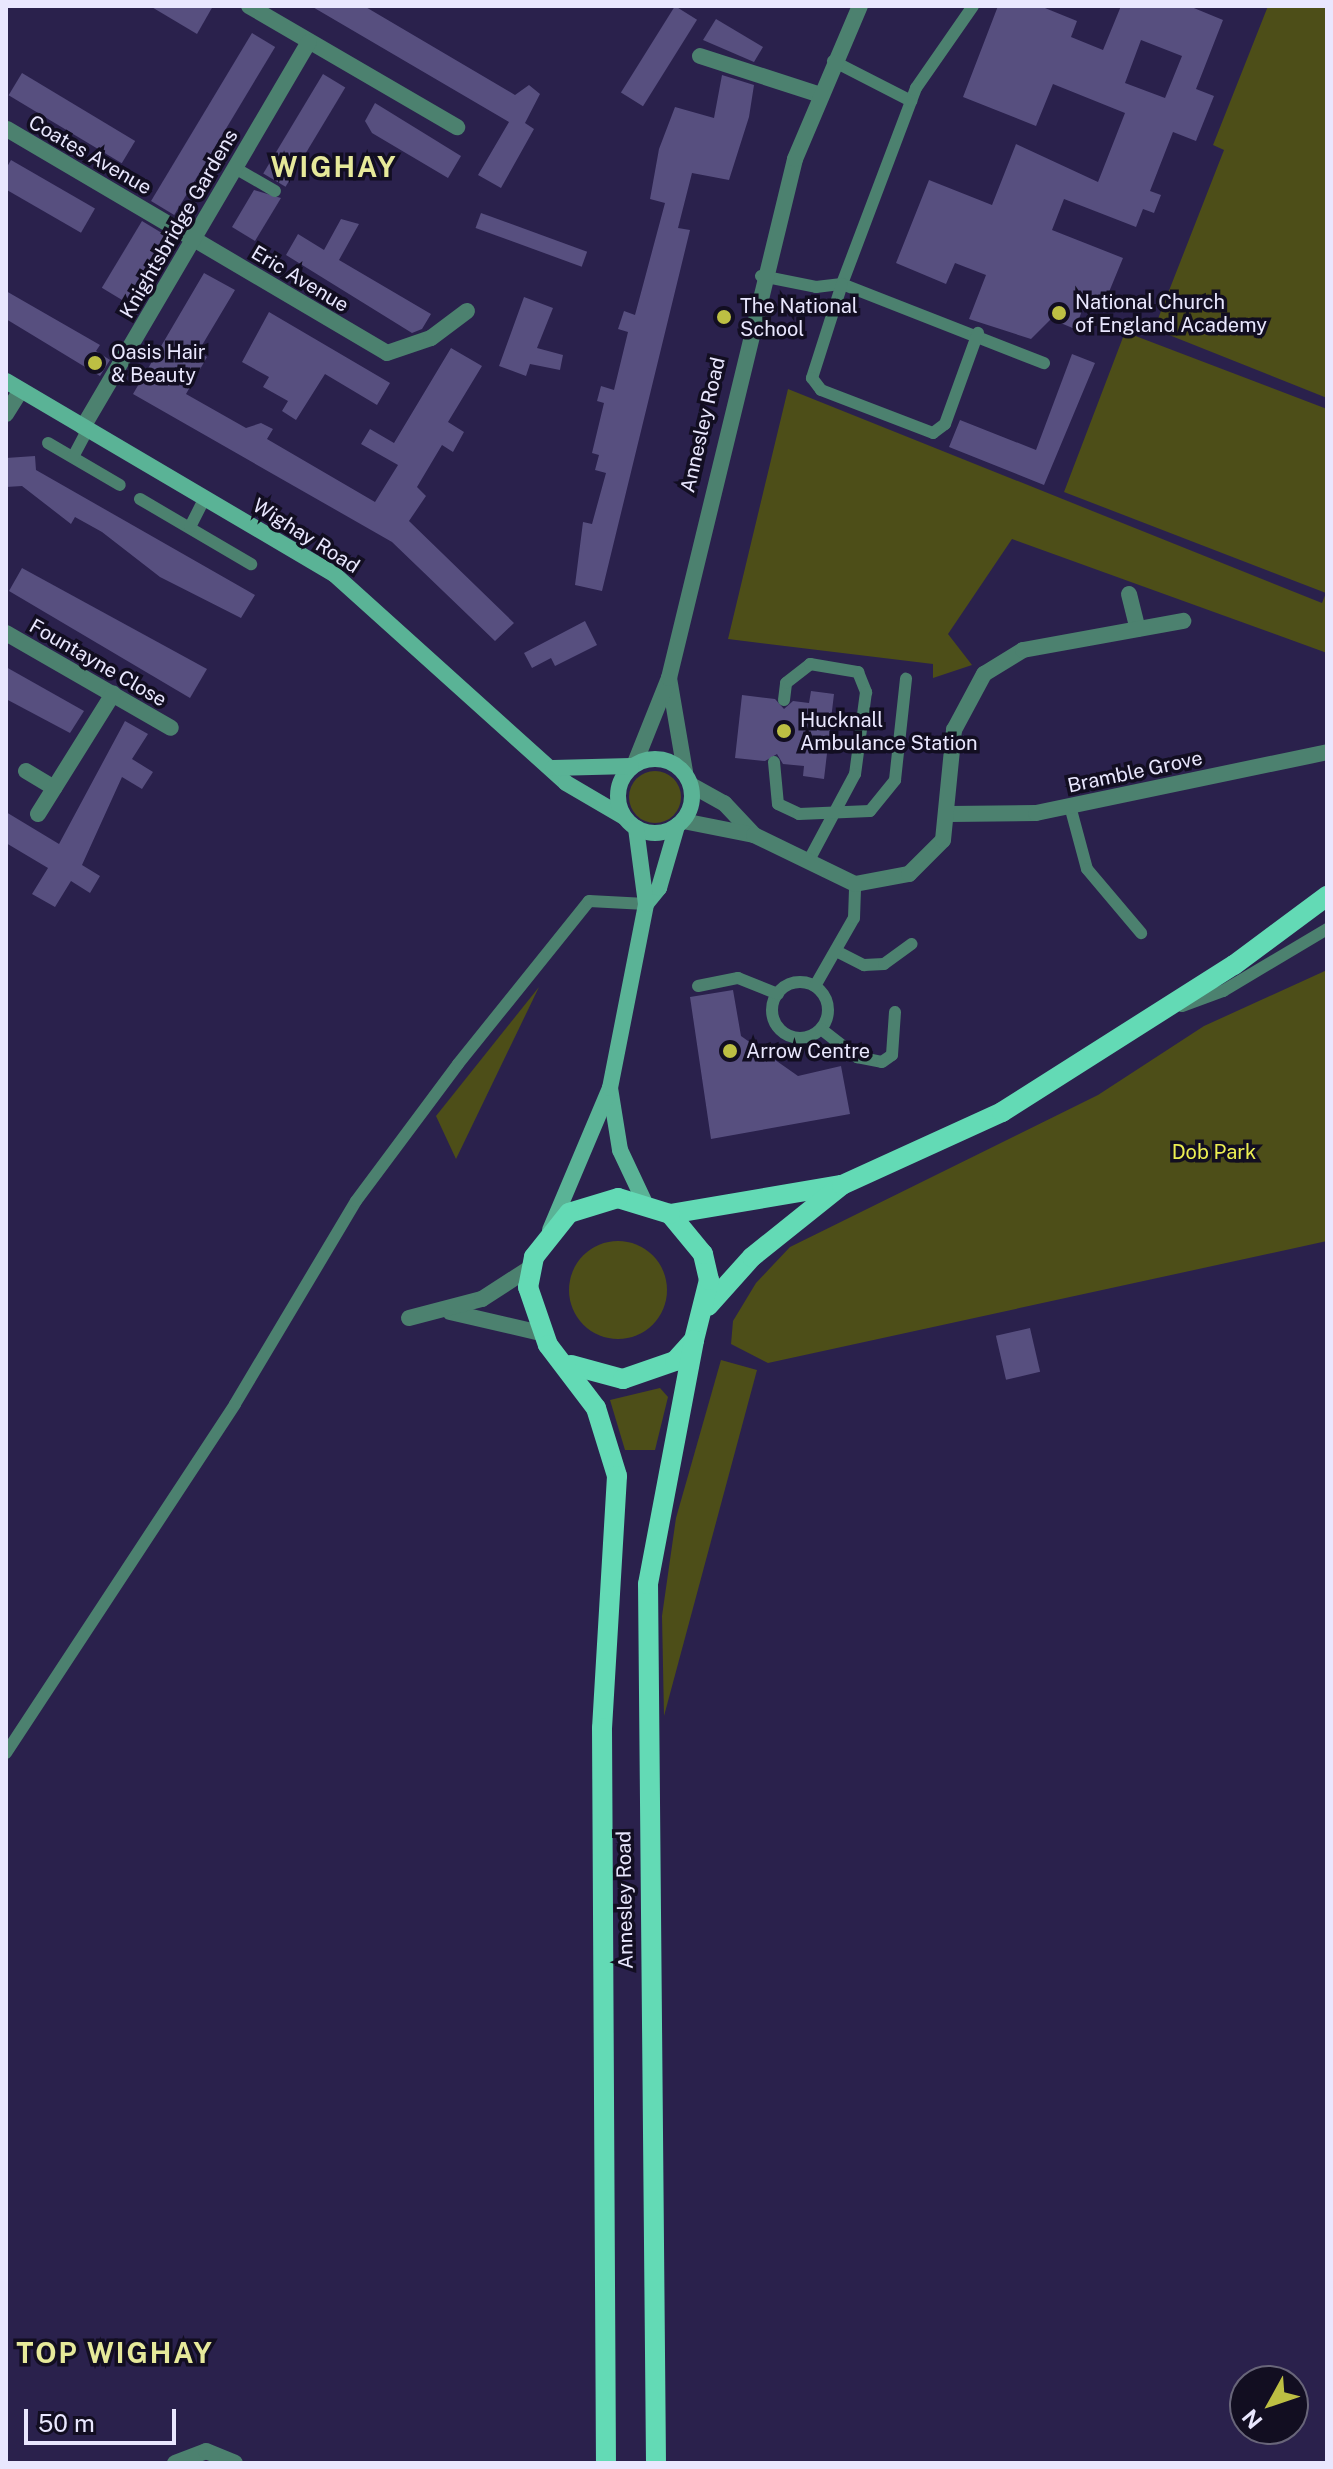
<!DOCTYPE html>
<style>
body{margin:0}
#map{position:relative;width:1333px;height:2469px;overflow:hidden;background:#2a214c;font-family:"Public Sans",sans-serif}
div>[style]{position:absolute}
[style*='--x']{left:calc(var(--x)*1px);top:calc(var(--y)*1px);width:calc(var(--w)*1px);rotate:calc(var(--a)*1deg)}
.green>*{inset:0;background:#4d4e18}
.round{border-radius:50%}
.building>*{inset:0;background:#574f7f;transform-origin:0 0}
.service>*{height:12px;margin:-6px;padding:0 6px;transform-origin:6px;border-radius:6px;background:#4c816f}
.service>.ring{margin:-6px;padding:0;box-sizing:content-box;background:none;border:12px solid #4c816f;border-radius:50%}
.minor>*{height:16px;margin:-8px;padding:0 8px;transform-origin:8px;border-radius:8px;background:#4c816f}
.tertiary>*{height:16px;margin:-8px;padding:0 8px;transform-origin:8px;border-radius:8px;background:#4c816f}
.secondary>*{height:16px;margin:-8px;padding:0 8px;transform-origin:8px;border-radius:8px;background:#5ab396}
.secondary>.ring{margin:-8px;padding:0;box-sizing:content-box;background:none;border:16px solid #5ab396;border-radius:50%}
.primary>*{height:20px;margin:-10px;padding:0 10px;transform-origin:10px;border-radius:10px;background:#63dab5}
.dots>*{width:22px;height:22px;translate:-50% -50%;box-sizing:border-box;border:4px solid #120e21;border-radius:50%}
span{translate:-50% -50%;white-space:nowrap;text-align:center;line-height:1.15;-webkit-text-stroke:7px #120e21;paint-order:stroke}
.street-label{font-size:20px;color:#e9e7fe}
.poi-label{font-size:20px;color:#e9e7fe}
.left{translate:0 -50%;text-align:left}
.park-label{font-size:20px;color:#ecee52}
.district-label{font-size:28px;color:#e6e99a;font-weight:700;letter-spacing:2px}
.frame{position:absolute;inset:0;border:8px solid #e9e7fe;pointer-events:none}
.north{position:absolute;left:1229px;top:2365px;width:80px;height:80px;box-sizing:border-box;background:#120e21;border:2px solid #686579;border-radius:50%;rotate:230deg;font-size:22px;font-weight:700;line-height:32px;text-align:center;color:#e9e7fe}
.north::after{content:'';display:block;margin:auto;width:28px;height:36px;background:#bdbf43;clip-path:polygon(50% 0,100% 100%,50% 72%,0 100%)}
.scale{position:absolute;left:24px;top:2409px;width:152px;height:36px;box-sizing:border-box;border:4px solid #e9e7fe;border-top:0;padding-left:10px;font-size:24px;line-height:28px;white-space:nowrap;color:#e9e7fe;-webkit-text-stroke:6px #120e21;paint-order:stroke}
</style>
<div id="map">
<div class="green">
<div style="clip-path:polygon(1268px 6px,1327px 6px,1327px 398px,1154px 329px,1224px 150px,1213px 145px)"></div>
<div style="clip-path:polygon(1125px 332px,1327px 409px,1327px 653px,1012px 539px,948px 634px,972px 665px,933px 678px,933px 664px,728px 639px,788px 389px,1322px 603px,1326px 593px,1064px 492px)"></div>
<div class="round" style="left:629px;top:771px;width:52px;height:52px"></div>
<div style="clip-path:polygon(1327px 970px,1327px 1241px,768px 1363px,731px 1344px,733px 1321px,756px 1283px,790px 1247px,1098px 1095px,1204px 1026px)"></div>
<div style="clip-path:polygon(539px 987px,456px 1159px,436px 1116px)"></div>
<div class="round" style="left:569px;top:1241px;width:98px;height:98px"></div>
<div style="clip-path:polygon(721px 1360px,757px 1370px,664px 1716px,662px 1616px,676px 1518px)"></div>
<div style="clip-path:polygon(660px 1388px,668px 1397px,655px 1450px,625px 1450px,610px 1400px)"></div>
</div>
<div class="building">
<div style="clip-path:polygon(150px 6px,213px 6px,197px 34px)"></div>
<div style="clip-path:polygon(311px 6px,364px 6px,515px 95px,529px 85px,540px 94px,525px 123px,534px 129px,501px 188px,478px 175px,509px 122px)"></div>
<div style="left:675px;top:6px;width:26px;height:102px;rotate:32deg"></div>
<div style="clip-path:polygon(evenodd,998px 6px,1040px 6px,1077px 21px,1071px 37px,1103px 50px,1121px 6px,1189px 6px,1223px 20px,1196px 89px,1214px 96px,1196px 141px,1173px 132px,1150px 191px,1161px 195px,1154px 213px,1143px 209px,1136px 227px,1064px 199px,1052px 230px,1123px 258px,1102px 309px,1085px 303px,1075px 329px,1051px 319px,1031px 339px,969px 319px,986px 275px,955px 263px,946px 284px,896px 263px,929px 180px,992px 205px,1016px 144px,1098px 182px,1125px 113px,1053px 84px,1036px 126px,963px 97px,998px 6px,1141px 40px,1182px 56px,1165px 98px,1125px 83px,1141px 40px)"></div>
<div style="clip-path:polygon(716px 19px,763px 47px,754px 62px,703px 40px)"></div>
<div style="left:252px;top:33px;width:27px;height:196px;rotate:31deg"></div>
<div style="left:22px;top:73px;width:132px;height:26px;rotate:31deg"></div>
<div style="left:323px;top:74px;width:26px;height:116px;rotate:31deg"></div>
<div style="clip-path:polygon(722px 75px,754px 85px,749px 117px,729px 180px,692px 173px,678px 228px,690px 230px,602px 591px,575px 585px,583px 522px,592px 524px,606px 473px,595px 470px,599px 455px,592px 453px,604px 403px,597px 401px,601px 386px,614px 390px,628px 332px,618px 329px,624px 311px,635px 315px,665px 203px,650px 199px,659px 149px,675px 107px,714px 118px)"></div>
<div style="clip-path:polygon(375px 103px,461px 156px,448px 178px,372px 133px,365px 121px)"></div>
<div style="left:11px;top:160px;width:97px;height:28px;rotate:30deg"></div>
<div style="clip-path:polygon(254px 190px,281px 198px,255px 241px,232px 227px)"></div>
<div style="left:481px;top:213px;width:113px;height:16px;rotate:20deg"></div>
<div style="clip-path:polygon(341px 219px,359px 224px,339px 260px,431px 314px,422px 329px,412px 333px,286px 255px,298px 234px,324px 250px)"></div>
<div style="left:142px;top:221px;width:27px;height:78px;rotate:31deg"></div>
<div style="clip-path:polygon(204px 273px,235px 290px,198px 352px,207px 357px,186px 394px,246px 428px,261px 423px,273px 429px,267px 439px,375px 502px,398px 465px,361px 444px,370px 429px,394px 443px,451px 348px,482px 366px,448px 422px,464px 432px,453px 452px,442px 445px,417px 487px,426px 496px,409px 521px,514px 623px,495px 641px,392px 542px,133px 394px)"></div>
<div style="clip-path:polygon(6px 291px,100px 345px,96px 351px,110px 360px,100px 376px,6px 319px)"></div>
<div style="clip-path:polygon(524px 297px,553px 308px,537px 348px,563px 355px,560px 370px,530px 364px,526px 376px,499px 366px)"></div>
<div style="clip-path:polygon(269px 312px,390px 383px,377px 405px,325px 374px,296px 420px,282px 411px,288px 401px,263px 387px,269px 377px,242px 362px)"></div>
<div style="clip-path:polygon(1072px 354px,1095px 363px,1044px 485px,949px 447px,960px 420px,1036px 450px)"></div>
<div style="clip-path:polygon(35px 456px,36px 470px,255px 595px,241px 618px,160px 577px,102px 532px,75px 517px,71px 524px,22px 486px,6px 487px,6px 458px)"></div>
<div style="clip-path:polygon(22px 568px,207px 669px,190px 698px,9px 591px)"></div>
<div style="clip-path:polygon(585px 621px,597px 645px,555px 666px,551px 658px,532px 668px,524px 653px)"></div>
<div style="clip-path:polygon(6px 667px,84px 711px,70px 733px,6px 699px)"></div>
<div style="clip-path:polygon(811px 691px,834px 694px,824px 779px,803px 776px,804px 766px,783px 764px,777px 754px,765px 761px,735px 758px,742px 695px,775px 699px,784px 709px,793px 701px,809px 703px)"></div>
<div style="clip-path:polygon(125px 721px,148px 734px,132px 759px,153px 772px,142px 789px,122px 777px,82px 865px,100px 876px,90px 893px,71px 881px,55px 907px,32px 894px,48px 868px,6px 843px,6px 812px,59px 844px)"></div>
<div style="clip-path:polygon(733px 990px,741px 1036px,798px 1076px,841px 1066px,850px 1114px,711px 1139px,690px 997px)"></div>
<div style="left:1030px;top:1328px;width:45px;height:35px;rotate:77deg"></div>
</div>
<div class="service">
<div style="--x:973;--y:6;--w:100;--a:124.8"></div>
<div style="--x:916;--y:88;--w:210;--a:110.7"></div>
<div style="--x:842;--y:284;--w:217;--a:21.4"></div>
<div style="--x:833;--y:61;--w:88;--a:27.1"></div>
<div style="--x:235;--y:168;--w:46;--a:29.9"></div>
<div style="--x:761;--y:276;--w:56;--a:11.3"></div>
<div style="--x:816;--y:287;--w:26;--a:-7"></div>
<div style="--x:842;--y:284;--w:99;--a:107.7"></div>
<div style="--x:812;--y:378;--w:15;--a:53"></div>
<div style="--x:821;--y:390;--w:120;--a:21"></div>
<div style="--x:933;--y:433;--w:15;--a:-37"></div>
<div style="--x:945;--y:424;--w:97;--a:-70.1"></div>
<div style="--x:48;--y:443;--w:83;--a:30.3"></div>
<div style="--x:73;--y:457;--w:32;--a:-62"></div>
<div style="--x:140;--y:499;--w:129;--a:30.4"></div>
<div style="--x:190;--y:527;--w:33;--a:-63"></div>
<div style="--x:784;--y:700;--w:17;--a:-83"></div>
<div style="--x:786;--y:683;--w:31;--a:-38"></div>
<div style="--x:810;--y:664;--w:49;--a:9.5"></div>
<div style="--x:858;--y:672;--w:22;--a:68"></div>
<div style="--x:866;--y:692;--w:83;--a:97.6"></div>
<div style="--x:855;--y:774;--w:98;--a:118.1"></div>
<div style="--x:774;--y:762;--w:42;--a:84.6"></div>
<div style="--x:778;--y:804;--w:23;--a:25"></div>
<div style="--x:799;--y:814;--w:71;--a:-2.4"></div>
<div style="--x:870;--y:811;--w:40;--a:-51"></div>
<div style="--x:895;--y:780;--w:102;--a:-83.8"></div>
<div style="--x:1070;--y:806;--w:65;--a:74.9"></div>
<div style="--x:1087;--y:869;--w:84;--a:49.8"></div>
<div style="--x:840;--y:953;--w:27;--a:27"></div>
<div style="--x:864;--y:965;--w:20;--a:-3"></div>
<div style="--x:884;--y:964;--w:34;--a:-36"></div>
<div class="ring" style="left:772px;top:982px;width:44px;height:44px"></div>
<div style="--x:698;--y:986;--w:41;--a:-11.3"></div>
<div style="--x:738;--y:978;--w:43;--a:21.8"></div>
<div style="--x:815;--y:986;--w:78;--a:-60.2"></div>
<div style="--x:854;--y:918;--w:34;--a:-88"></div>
<div style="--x:1182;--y:1006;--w:44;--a:-20.1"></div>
<div style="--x:1223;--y:991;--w:121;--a:-30.8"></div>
<div style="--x:821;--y:1029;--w:46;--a:37.9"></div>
<div style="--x:857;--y:1057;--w:25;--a:11"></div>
<div style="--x:882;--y:1062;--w:12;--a:-35"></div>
<div style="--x:892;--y:1055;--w:43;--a:-86"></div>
<div style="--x:6;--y:1753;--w:417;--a:-56.7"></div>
<div style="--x:235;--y:1404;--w:236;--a:-59.2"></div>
<div style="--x:356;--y:1201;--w:171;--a:-53.3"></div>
<div style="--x:458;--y:1064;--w:209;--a:-51.2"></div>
<div style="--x:589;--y:901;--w:57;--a:3"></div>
</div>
<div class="minor">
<div style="--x:249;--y:6;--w:241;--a:30.2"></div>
<div style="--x:700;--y:56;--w:124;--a:17.9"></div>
<div style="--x:7;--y:129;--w:441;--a:30.5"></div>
<div style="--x:387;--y:353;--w:46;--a:-18.8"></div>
<div style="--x:431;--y:338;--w:45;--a:-36.9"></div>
<div style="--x:6;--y:414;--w:28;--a:-58"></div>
<div style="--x:83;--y:427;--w:446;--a:-59.6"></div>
<div style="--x:1129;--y:594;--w:36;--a:76"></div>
<div style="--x:6;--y:633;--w:190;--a:29.9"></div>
<div style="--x:26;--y:771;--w:33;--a:31"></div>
<div style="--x:691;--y:785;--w:38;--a:29"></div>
<div style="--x:724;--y:803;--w:44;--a:46.8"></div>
<div style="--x:38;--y:814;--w:142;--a:-58"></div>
<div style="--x:950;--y:814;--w:86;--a:-0.7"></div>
<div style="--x:1036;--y:813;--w:297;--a:-11.8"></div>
<div style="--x:683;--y:821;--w:72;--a:11.2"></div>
<div style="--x:754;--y:835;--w:112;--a:25.9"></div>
<div style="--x:855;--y:884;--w:55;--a:-10.5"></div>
<div style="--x:909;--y:874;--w:48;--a:-45"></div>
<div style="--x:943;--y:840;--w:111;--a:-84.3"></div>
<div style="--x:954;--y:730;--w:64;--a:-61.8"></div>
<div style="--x:984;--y:674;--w:46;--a:-31.6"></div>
<div style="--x:1023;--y:650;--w:163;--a:-10.3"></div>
<div style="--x:450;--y:1312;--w:93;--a:13"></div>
<div style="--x:409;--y:1318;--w:75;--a:-14.6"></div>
<div style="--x:482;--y:1299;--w:61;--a:-32.9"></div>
<div style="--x:175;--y:2463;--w:33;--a:-21"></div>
<div style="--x:206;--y:2451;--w:31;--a:22"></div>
</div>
<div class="tertiary">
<div style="--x:669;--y:678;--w:95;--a:80.3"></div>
<div style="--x:635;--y:763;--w:92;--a:-68.2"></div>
<div style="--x:669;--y:678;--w:534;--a:-76.35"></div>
<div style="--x:795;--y:159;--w:166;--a:-67"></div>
</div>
<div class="secondary">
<div style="--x:6;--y:381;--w:381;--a:30.5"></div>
<div style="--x:334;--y:574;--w:312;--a:42"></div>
<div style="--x:566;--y:783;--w:67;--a:30.4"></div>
<div class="ring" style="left:618px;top:759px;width:58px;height:58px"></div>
<div style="--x:553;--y:768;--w:78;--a:-1.5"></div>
<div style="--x:646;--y:904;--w:21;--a:-51"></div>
<div style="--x:659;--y:888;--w:65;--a:-73.8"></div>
<div style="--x:610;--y:1088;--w:63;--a:80.8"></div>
<div style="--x:620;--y:1150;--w:56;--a:64.8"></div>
<div style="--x:550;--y:1230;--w:154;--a:-67.1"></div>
<div style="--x:610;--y:1088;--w:187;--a:-78.9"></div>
<div style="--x:646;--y:904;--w:77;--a:-97.5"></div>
</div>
<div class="primary">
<div style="--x:670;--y:1214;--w:174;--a:-9.6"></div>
<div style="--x:708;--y:1306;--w:66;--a:-48.1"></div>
<div style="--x:752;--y:1257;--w:115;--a:-38.7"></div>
<div style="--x:842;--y:1185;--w:176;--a:-24.5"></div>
<div style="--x:1002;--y:1112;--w:275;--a:-32.4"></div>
<div style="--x:1234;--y:965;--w:116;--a:-36.6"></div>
<div style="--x:571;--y:1365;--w:54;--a:15.1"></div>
<div style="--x:623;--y:1379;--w:55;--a:-19.1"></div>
<div style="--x:675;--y:1361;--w:28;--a:-48"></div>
<div style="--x:694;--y:1340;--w:62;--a:-76"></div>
<div style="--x:709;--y:1280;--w:27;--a:-103"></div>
<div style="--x:703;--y:1254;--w:52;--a:-129.5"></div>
<div style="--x:670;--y:1214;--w:54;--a:-162.9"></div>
<div style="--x:618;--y:1198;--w:51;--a:163"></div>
<div style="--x:569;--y:1213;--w:56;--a:128.5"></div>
<div style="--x:534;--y:1257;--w:31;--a:101"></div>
<div style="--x:528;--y:1287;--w:61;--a:71"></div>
<div style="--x:548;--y:1345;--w:79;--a:52.7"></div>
<div style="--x:596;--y:1408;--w:71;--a:72.8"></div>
<div style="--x:617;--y:1476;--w:252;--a:93.4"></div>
<div style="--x:602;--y:1728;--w:735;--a:89.69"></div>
<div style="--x:656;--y:2463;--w:879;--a:-90.52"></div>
<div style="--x:648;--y:1584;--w:248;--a:-79.3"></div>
</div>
<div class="dots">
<div style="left:1059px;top:313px;background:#bdbf43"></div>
<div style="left:724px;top:317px;background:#bdbf43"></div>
<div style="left:95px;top:363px;background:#bdbf43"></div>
<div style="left:784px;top:731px;background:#bdbf43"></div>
<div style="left:730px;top:1051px;background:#bdbf43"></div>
</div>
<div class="street-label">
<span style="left:90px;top:155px;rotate:30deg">Coates Avenue</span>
<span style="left:179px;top:224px;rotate:-60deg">Knightsbridge Gardens</span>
<span style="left:300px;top:279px;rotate:31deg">Eric Avenue</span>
<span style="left:703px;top:425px;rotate:-77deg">Annesley Road</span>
<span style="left:306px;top:536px;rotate:32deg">Wighay Road</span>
<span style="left:98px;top:663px;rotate:30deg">Fountayne Close</span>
<span style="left:1135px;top:772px;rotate:-12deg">Bramble Grove</span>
<span style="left:625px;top:1900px;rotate:-91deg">Annesley Road</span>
</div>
<div class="poi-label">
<span class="left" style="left:1075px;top:314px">National Church<br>of England Academy</span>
<span class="left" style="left:740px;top:318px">The National<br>School</span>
<span class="left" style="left:111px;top:364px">Oasis Hair<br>&amp; Beauty</span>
<span class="left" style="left:800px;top:732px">Hucknall<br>Ambulance Station</span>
<span class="left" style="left:746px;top:1051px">Arrow Centre</span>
</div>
<div class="park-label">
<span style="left:1214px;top:1152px">Dob Park</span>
</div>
<div class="district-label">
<span style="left:334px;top:167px">WIGHAY</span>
<span style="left:115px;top:2353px">TOP WIGHAY</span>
</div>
<div class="frame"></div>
<div class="north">N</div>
<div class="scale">50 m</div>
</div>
